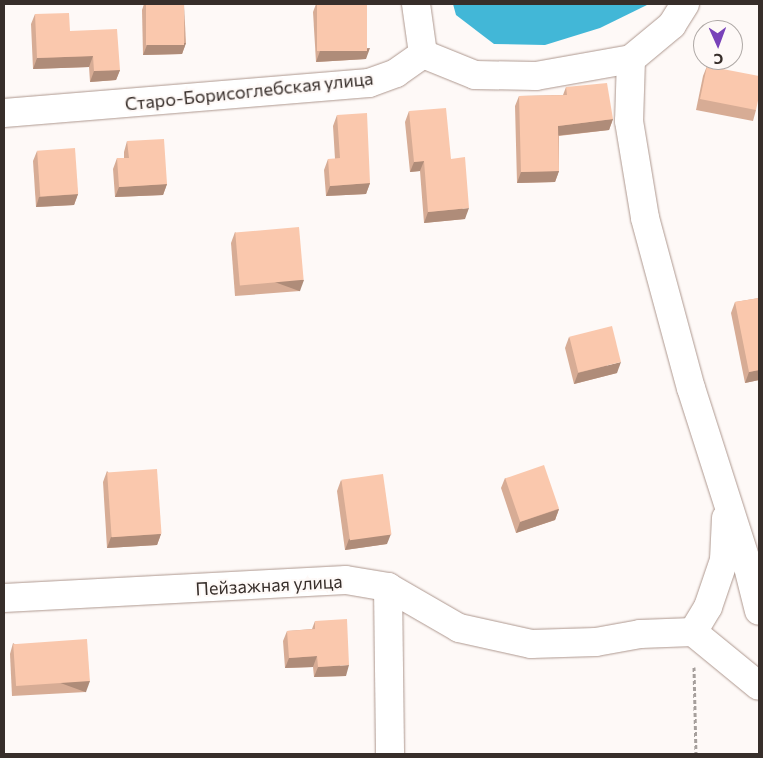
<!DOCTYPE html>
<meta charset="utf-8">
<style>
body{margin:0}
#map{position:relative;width:763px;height:758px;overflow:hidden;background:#fef9f7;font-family:Commissioner,sans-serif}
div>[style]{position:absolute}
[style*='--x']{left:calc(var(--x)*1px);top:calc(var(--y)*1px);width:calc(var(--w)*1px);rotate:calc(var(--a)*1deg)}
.water>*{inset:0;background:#42b7d7}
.path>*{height:3px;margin-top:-1.5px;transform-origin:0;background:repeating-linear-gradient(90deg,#a69f9c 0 4px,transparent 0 6.5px)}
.roads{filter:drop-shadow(0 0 1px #ae988f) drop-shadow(0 0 1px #ae988f)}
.minor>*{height:28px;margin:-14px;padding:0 14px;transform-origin:14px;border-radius:14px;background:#fff}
.wall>*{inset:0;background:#d7ac95}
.shaded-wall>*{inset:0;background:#af8c79;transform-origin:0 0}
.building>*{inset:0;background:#fac8ad;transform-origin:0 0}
span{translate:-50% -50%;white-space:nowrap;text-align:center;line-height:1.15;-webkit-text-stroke:4px #fef9f7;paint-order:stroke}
.street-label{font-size:18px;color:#372e2a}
.frame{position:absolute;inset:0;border:5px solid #372e2a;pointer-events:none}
.north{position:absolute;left:693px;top:20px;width:50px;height:50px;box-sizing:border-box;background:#fef9f7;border:1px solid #aea8a5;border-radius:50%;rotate:178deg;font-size:14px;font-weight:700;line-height:20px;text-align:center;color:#372e2a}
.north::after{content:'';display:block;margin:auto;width:18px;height:22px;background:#7842b9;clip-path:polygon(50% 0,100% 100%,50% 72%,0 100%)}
</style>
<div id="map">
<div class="water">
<div style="clip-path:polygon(453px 4px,649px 4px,600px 28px,545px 45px,494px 44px,456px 15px)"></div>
</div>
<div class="path">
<div style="--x:694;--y:667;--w:87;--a:88.7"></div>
</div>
<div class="roads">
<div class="minor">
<div style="--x:416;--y:4;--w:50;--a:82"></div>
<div style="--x:685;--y:4;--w:25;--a:122"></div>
<div style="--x:672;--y:25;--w:53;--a:140.3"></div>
<div style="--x:631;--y:59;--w:62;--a:91.8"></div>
<div style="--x:629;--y:121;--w:98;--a:80.6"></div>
<div style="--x:645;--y:218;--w:176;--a:74.9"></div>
<div style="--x:691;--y:388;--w:188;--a:72.3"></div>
<div style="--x:748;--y:567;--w:45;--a:76"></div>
<div style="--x:4;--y:113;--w:366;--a:-4.7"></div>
<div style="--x:369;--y:83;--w:29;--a:-20"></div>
<div style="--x:396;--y:73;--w:33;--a:-35"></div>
<div style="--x:423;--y:54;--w:56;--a:22"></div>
<div style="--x:475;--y:75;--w:61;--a:0.9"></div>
<div style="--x:536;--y:76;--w:97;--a:-10.1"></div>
<div style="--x:388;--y:587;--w:167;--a:89.3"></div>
<div style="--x:4;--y:598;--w:342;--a:-3"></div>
<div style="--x:346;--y:580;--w:43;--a:9.5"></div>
<div style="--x:388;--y:587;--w:82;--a:30"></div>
<div style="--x:459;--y:628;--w:74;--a:12.5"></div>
<div style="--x:531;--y:644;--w:65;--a:-1.8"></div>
<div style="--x:596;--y:642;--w:45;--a:-10.3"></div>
<div style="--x:640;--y:634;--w:53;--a:-2.2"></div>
<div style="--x:693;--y:632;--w:85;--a:39.3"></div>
<div style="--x:693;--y:632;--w:29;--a:-59"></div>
<div style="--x:708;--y:607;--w:50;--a:-71.2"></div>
<div style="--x:724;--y:560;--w:42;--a:-87.3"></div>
</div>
</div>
<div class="wall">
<div style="clip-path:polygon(144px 4px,184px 4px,186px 43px,182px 54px,143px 55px,142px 10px)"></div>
<div style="clip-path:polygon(316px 4px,367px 4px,366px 59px,316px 62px,313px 12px)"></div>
<div style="clip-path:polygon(35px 14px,70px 31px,120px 70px,116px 80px,90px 82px,89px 67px,33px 69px,31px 24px)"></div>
<div style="clip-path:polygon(707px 66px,756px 110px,753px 121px,696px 110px,703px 76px)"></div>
<div style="clip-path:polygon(566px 87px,613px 119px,609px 130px,559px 136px,559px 171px,555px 182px,517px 183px,515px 106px,519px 96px,563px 95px)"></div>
<div style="clip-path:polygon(409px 111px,451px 159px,465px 219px,424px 223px,420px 171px,410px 172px,405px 122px)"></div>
<div style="clip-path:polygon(337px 115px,370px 183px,366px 194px,326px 196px,324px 170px,328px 159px,335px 159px,333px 126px)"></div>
<div style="clip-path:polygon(127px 141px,167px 184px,163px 195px,115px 197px,113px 169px,117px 158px,124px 158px,124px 152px)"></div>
<div style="clip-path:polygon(37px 151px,78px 194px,74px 205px,36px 207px,33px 161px)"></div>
<div style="clip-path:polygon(235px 232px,300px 291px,235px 296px,231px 243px)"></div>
<div style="clip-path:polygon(759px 298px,759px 380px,745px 383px,731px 313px,735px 302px)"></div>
<div style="clip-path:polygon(569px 337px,617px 373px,574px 384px,565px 348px)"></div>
<div style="clip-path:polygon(107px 471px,161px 534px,157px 545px,107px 548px,103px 482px)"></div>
<div style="clip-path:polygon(505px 478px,559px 509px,555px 520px,516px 533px,501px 488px)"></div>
<div style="clip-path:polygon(341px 480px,387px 544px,345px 550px,337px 491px)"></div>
<div style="clip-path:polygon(315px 621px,346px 676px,314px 677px,313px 667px,285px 668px,283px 641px,287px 631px,312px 629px)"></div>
<div style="clip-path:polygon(13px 643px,86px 692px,12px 696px,10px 654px)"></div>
</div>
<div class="shaded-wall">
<div style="clip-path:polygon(186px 43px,182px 54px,143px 55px,147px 45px)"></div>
<div style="clip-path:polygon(370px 48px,366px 59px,316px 62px,320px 51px)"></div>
<div style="clip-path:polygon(93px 56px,89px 67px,33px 69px,37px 58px)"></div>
<div style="clip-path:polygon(120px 70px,116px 80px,90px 82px,94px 71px)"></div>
<div style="clip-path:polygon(613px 119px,609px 130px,554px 136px,558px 126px)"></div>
<div style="clip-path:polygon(424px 161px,420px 171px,410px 172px,414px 162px)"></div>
<div style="clip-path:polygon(559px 171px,555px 182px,517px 183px,521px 172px)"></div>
<div style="clip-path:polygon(370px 183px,366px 194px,326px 196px,330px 186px)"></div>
<div style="clip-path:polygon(167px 184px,163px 195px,115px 197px,119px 187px)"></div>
<div style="clip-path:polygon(78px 194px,74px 205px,36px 207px,39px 197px)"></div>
<div style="clip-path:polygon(469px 208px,465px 219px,424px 223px,428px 212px)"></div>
<div style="left:304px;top:280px;width:12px;height:65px;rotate:110deg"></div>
<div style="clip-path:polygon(621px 362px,617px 373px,574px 384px,578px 373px)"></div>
<div style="clip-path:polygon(759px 370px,759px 380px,745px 383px,749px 372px)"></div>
<div style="clip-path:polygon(559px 509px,555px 520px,516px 533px,520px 522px)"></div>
<div style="clip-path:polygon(161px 534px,157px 545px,107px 548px,111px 537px)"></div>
<div style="clip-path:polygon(391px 534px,387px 544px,345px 550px,349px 539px)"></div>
<div style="clip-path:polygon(317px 656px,313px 667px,285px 668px,289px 658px)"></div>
<div style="clip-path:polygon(349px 665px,346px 676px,314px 677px,318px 667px)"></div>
<div style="left:90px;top:681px;width:12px;height:74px;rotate:110deg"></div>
</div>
<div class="building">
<div style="left:146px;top:4px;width:38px;height:41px"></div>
<div style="left:317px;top:4px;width:50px;height:47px"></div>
<div style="clip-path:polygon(69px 13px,70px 31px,117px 29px,120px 70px,94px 71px,93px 56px,37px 58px,35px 14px)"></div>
<div style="clip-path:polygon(707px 66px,759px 76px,759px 96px,756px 110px,700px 99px)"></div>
<div style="clip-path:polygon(607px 83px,613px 119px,558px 126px,559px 171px,521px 172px,519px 96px,567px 95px,566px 87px)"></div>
<div style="clip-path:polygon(446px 108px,451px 159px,465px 157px,469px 208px,428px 212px,424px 161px,414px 162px,409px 111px)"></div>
<div style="clip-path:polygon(367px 113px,370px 183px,330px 186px,328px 159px,340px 158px,337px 115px)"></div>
<div style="clip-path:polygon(164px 139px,167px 184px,119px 187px,117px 158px,129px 158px,127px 141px)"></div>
<div style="left:75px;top:148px;width:46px;height:38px;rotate:86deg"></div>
<div style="left:299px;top:227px;width:53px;height:64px;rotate:85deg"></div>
<div style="clip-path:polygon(759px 298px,759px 370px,749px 372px,735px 302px)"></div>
<div style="left:612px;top:326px;width:37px;height:44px;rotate:76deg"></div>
<div style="left:544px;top:465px;width:46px;height:41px;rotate:71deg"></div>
<div style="left:157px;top:469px;width:65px;height:50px;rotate:86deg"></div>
<div style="left:383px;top:474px;width:61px;height:42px;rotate:82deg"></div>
<div style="clip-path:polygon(347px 619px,349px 665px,318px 667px,317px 656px,289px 658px,287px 631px,315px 629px,315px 621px)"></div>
<div style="left:87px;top:639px;width:42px;height:74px;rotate:86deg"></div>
</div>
<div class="street-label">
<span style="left:249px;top:91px;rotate:-6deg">Старо-Борисоглебская улица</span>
<span style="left:269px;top:585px;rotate:-3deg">Пейзажная улица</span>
</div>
<div class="frame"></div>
<div class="north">С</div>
</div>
